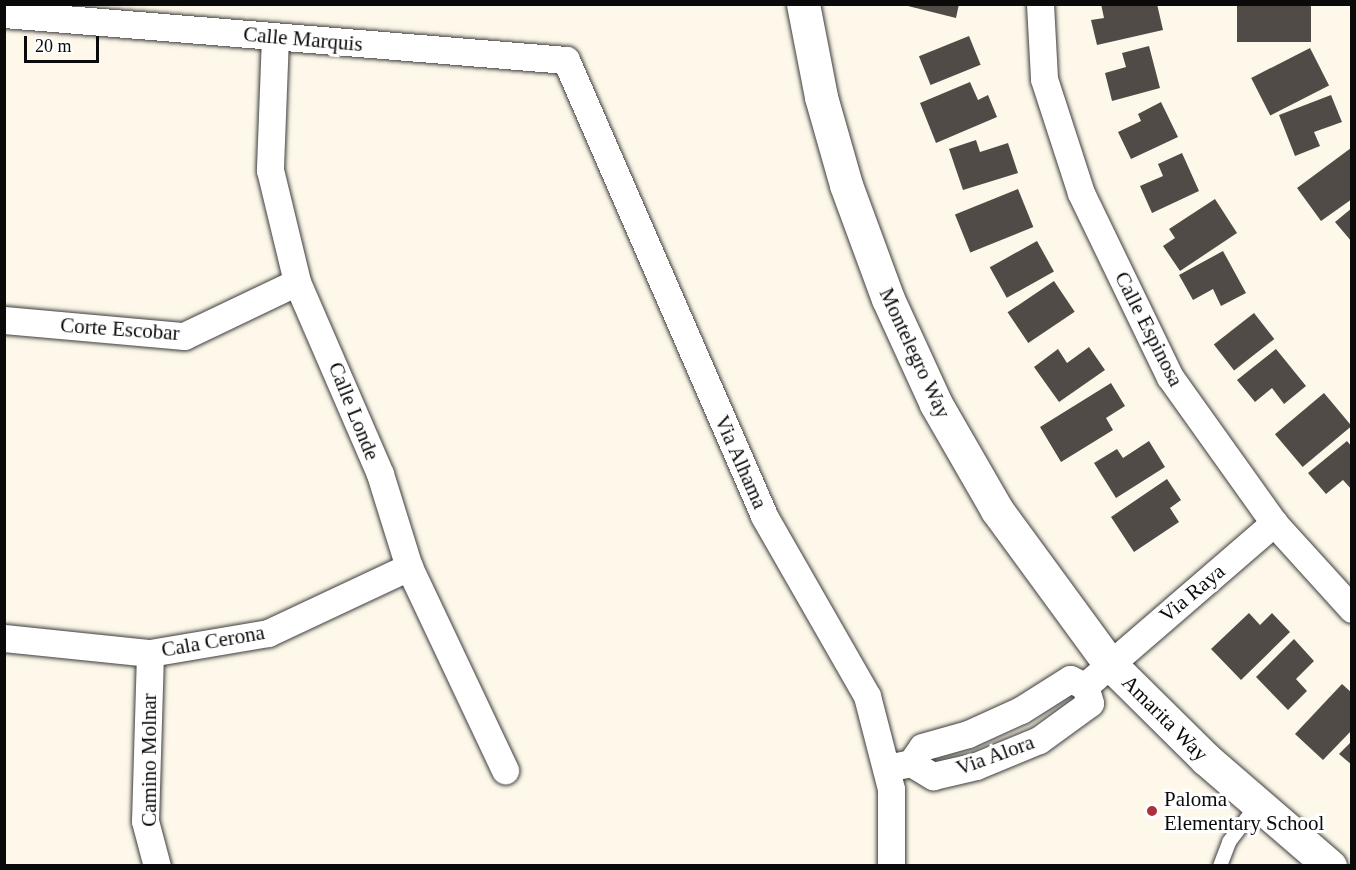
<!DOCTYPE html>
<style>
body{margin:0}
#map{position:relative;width:1356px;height:870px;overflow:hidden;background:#fdf8e9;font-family:"Times New Roman",serif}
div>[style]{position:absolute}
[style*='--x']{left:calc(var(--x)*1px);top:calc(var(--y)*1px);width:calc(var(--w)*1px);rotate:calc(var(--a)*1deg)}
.building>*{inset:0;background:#514b48;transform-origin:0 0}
.roads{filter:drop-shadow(0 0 2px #3d3d3d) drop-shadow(0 0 2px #3d3d3d)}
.service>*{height:14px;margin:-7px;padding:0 7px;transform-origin:7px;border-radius:7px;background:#fff}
.minor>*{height:27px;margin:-13.5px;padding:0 13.5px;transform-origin:13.5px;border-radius:13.5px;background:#fff}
.tertiary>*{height:33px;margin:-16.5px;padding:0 16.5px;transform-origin:16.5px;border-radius:16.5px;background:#fff}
.dots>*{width:16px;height:16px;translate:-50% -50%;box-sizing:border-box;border:3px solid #fff;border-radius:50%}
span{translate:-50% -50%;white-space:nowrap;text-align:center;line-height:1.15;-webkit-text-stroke:6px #fff;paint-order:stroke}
.street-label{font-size:21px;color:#0a0a0a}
.poi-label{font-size:21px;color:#0a0a0a}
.left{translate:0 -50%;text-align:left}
.frame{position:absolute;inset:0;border:6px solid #0a0a0a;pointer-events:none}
.scale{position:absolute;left:24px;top:36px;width:75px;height:27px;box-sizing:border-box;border:3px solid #0a0a0a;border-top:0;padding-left:8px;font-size:18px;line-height:21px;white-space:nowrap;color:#0a0a0a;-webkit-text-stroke:4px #fff;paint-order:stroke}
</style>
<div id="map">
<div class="building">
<div style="clip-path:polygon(900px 4px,959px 4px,956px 18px)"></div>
<div style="clip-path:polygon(1101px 4px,1157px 4px,1163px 30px,1097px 45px,1091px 20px,1104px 18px)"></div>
<div style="left:1237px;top:4px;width:74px;height:38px"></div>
<div style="left:969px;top:36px;width:31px;height:54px;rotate:68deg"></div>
<div style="clip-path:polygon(1149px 46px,1160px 88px,1112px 101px,1105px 73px,1126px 67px,1122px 53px)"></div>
<div style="left:1310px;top:48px;width:42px;height:66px;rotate:63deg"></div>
<div style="clip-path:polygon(970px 82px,978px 100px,988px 95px,997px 117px,936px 143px,920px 103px)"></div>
<div style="clip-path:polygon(1331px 95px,1342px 122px,1314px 132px,1320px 146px,1295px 156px,1279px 115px)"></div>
<div style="clip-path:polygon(1161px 102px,1178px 137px,1131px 159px,1118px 132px,1141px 121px,1138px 114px)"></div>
<div style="clip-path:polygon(976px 140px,980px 152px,1008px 143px,1018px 173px,963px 190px,949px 149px)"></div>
<div style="clip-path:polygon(1351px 148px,1352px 199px,1321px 221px,1297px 188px)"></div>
<div style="clip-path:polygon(1182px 153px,1199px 191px,1152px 213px,1140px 186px,1163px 176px,1158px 164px)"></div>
<div style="left:1018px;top:189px;width:41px;height:68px;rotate:68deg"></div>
<div style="clip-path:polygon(1215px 199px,1237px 233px,1180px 271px,1163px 246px,1175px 238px,1169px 229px)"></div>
<div style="clip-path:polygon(1352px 208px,1352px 242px,1335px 222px)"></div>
<div style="left:1037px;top:241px;width:35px;height:54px;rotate:61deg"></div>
<div style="clip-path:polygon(1223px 251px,1246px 293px,1221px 306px,1213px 289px,1193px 300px,1179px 275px)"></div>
<div style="left:1054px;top:281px;width:37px;height:56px;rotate:56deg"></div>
<div style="left:1254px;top:313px;width:33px;height:51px;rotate:52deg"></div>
<div style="clip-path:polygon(1089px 347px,1105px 370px,1059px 402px,1034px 367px,1058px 349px,1067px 363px)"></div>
<div style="clip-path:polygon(1276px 349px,1306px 386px,1284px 404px,1272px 388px,1255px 402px,1237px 380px)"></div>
<div style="clip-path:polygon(1111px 383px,1125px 406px,1106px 418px,1113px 430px,1061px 462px,1040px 427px)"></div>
<div style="left:1324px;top:393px;width:43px;height:64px;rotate:50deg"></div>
<div style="clip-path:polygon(1149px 441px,1165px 467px,1116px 498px,1094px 463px,1117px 449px,1123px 458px)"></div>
<div style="clip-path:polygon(1347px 441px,1352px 447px,1352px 490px,1343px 480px,1326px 494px,1308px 473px)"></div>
<div style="clip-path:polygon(1167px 479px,1181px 500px,1170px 508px,1179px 522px,1134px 552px,1111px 517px)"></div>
<div style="clip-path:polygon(1249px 613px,1260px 625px,1272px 613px,1290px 632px,1241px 680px,1211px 649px)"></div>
<div style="clip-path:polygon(1294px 639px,1314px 661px,1296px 679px,1307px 691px,1288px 710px,1256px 677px)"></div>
<div style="clip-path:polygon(1342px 684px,1352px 693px,1352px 730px,1323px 760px,1295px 734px)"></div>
<div style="clip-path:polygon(1352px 741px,1352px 765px,1339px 754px)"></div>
</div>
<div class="roads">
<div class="service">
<div style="--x:1220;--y:866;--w:26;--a:-69"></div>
<div style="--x:1229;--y:842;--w:46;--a:-52.9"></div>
</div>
<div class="minor">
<div style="--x:1040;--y:4;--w:75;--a:86.9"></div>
<div style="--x:1044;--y:79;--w:120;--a:72"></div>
<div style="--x:1081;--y:193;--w:204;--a:64.2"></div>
<div style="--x:1170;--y:377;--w:179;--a:54.5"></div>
<div style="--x:1274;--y:523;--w:116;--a:47.8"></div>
<div style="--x:4;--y:14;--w:564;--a:4.68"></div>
<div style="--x:566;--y:60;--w:497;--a:66.5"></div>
<div style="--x:764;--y:516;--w:207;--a:60.2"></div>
<div style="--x:867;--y:696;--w:96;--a:75.5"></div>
<div style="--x:891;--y:789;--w:77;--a:90"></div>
<div style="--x:275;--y:37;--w:133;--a:92.2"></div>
<div style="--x:270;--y:170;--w:115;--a:76.4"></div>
<div style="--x:297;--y:282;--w:209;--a:66.6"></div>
<div style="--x:380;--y:474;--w:97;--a:72.7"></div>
<div style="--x:409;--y:567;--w:225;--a:64.7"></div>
<div style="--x:4;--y:320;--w:181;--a:5.1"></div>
<div style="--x:184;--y:336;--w:125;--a:-25.5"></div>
<div style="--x:4;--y:638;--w:147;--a:5.9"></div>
<div style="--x:150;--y:653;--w:120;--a:-9.6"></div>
<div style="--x:268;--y:633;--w:156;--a:-25.1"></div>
<div style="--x:150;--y:653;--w:168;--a:91.7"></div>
<div style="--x:145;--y:821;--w:47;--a:75.1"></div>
<div style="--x:1085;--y:686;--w:250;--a:-40.8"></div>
<div style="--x:911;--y:763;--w:19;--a:-55"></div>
<div style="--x:922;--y:747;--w:48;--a:-15.8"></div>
<div style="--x:968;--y:734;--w:58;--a:-24.4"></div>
<div style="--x:1021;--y:710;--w:58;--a:-32.3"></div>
<div style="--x:1070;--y:679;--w:17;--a:25"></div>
<div style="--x:886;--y:768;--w:25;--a:-11"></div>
<div style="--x:911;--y:763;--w:26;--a:31"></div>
<div style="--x:933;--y:776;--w:44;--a:-13.1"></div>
<div style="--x:976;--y:766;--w:68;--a:-22.4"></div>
<div style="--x:1039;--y:740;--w:63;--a:-36"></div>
<div style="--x:1090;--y:703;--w:18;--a:-106"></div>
</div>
<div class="tertiary">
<div style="--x:803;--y:4;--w:95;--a:79"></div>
<div style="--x:821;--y:97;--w:91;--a:74.1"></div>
<div style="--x:846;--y:185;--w:121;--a:69.8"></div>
<div style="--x:888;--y:299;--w:115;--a:65.4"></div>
<div style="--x:936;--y:404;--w:122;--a:60.1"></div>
<div style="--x:997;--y:510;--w:190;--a:53.8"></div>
<div style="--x:1109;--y:663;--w:136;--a:44.7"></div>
<div style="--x:1206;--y:759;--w:164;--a:40.8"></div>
</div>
</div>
<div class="dots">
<div style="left:1152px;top:811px;background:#ab313d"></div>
</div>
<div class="street-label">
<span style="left:303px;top:39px;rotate:5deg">Calle Marquis</span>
<span style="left:120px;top:329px;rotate:4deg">Corte Escobar</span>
<span style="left:1149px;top:329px;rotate:63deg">Calle Espinosa</span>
<span style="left:915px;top:353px;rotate:65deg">Montelegro Way</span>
<span style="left:354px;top:411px;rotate:68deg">Calle Londe</span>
<span style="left:741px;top:462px;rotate:66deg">Via Alhama</span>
<span style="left:1192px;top:593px;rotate:-40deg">Via Raya</span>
<span style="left:213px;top:641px;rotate:-10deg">Cala Cerona</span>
<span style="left:1165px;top:718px;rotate:45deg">Amarita Way</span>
<span style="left:995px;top:755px;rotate:-20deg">Via Alora</span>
<span style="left:149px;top:760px;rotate:-90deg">Camino Molnar</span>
</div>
<div class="poi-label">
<span class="left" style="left:1164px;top:811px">Paloma<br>Elementary School</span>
</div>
<div class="frame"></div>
<div class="scale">20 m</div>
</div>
